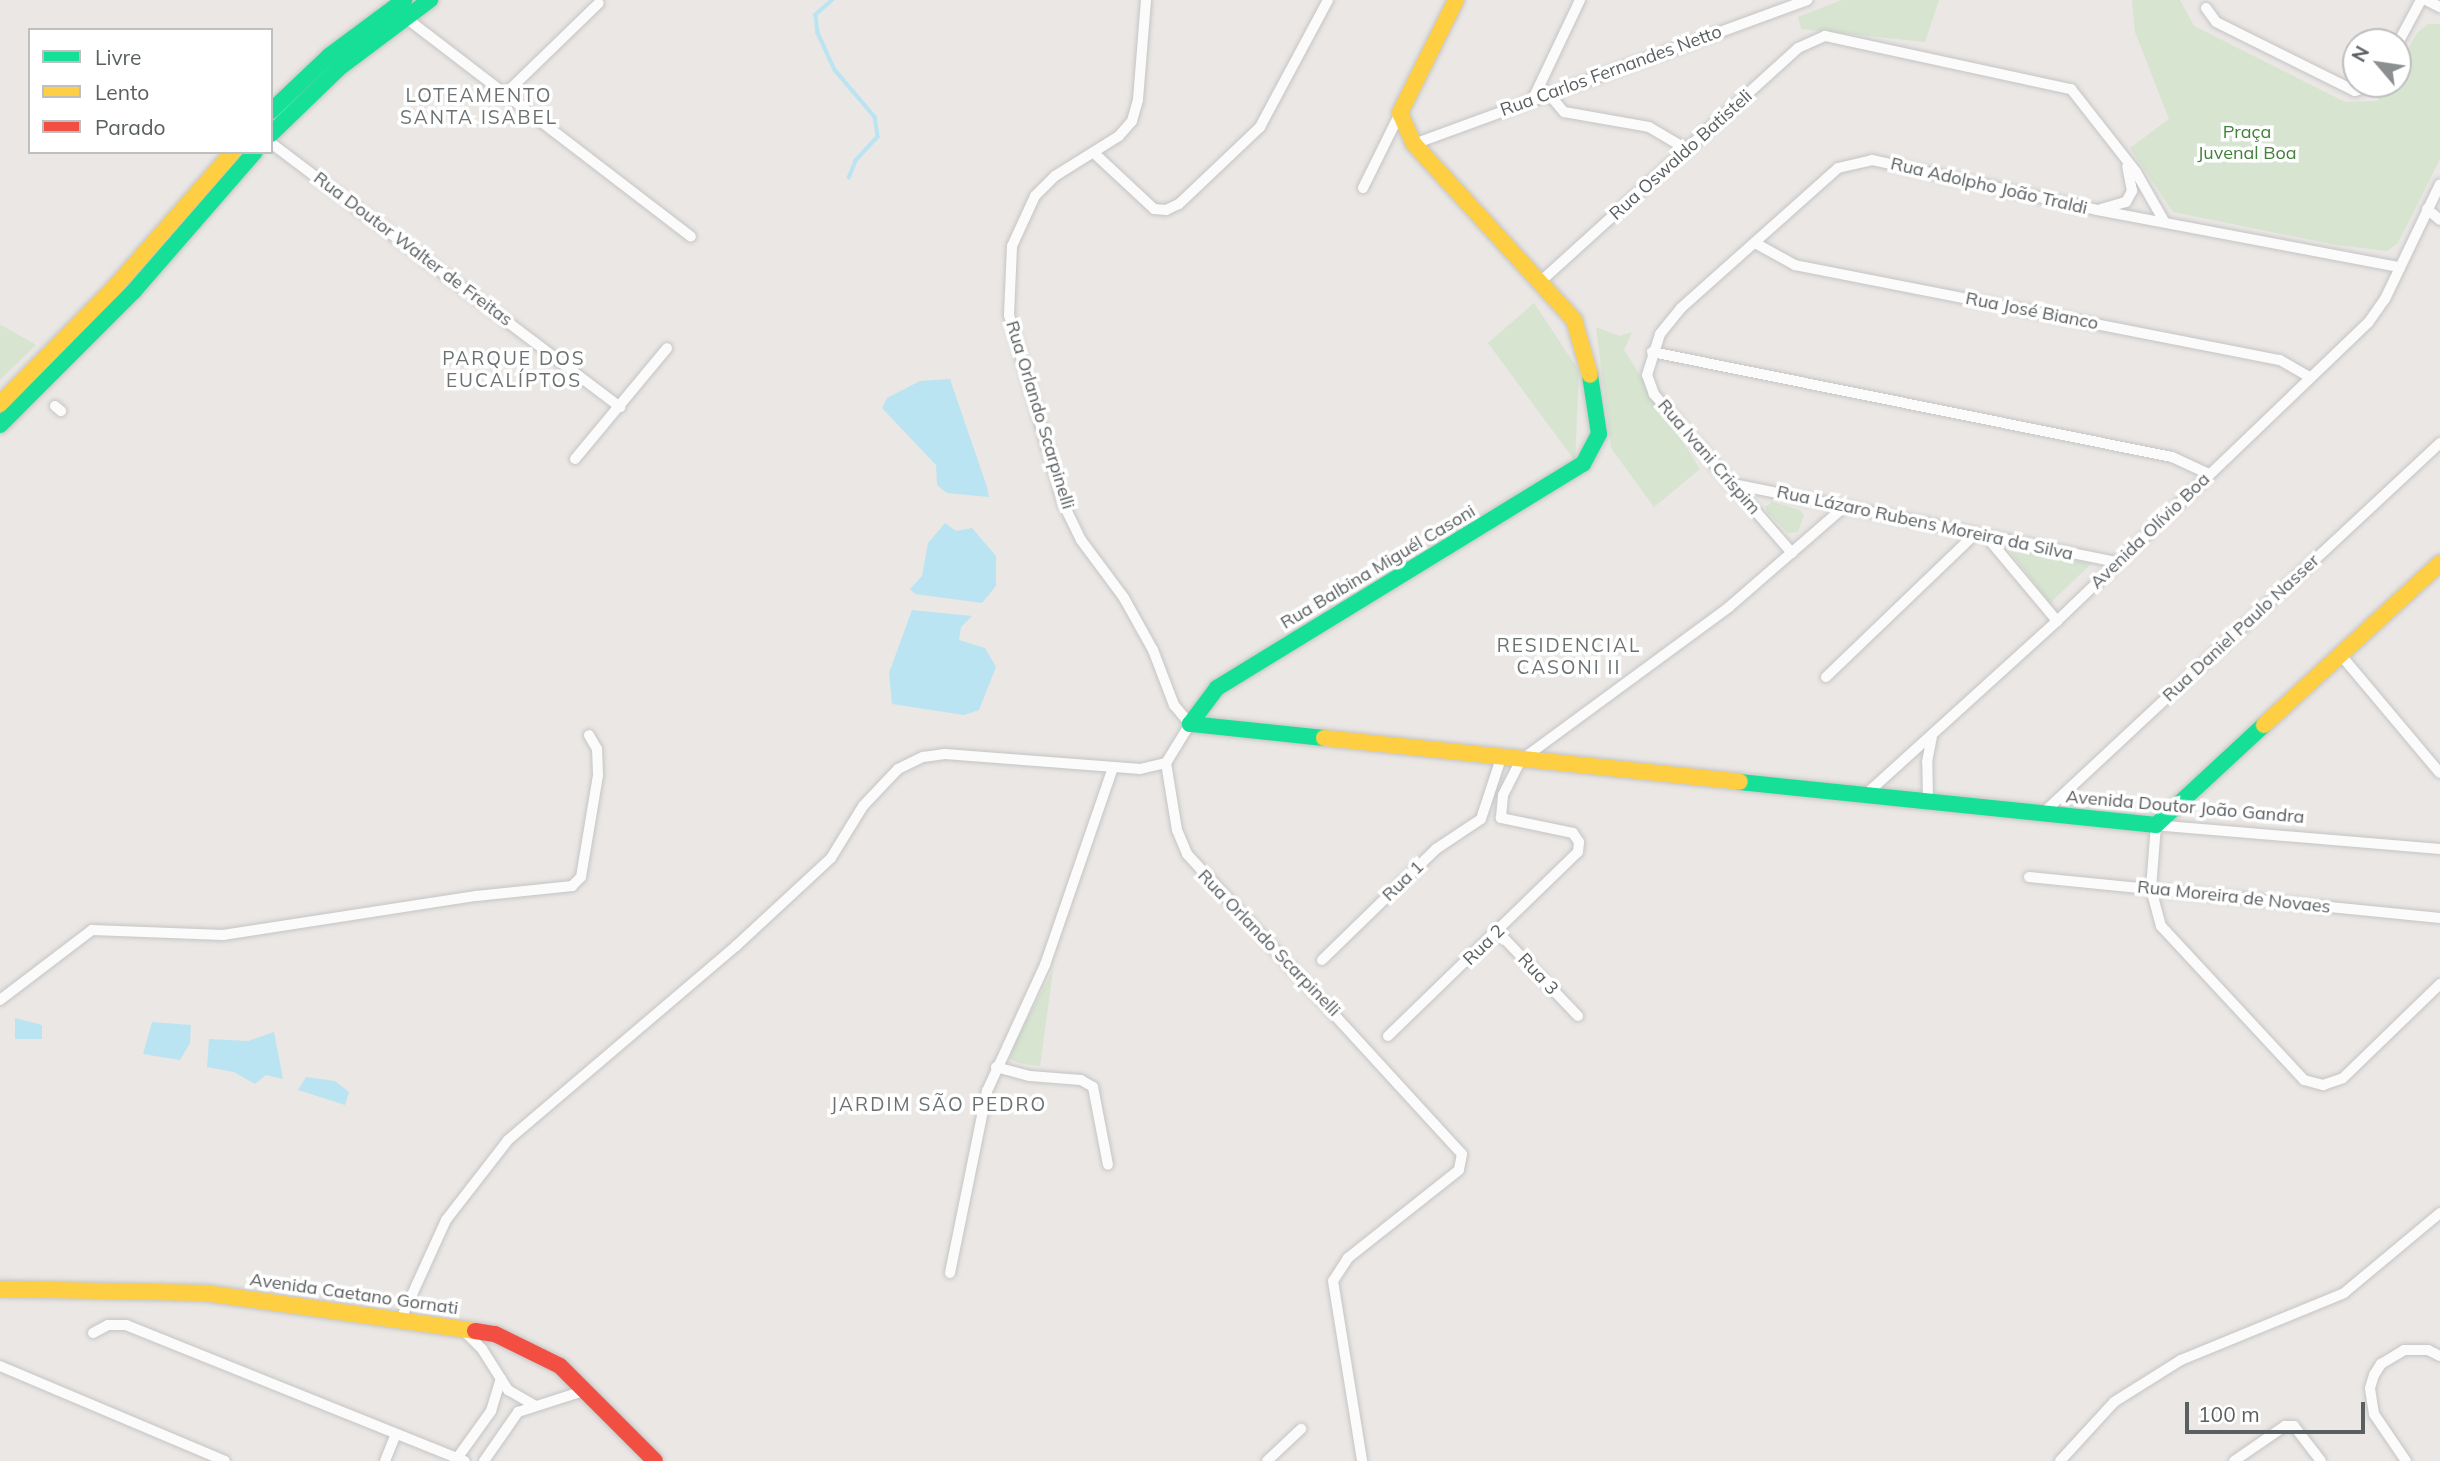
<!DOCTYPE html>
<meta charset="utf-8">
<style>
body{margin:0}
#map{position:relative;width:2440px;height:1461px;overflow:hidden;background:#eae7e4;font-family:Mulish,sans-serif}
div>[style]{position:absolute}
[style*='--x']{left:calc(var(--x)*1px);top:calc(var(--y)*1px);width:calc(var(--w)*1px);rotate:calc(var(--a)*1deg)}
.green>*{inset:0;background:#d6e4d0}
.water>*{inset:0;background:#bae4f2}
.stream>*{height:3.5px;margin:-1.75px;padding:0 1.75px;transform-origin:1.75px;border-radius:1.75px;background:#bae4f2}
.roads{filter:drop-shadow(0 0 2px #c5c5c5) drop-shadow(0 0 2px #c5c5c5)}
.street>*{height:10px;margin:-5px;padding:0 5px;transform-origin:5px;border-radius:5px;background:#fcfbfb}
.fast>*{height:16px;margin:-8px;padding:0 8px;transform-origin:8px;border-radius:8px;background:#16e098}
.slow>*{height:16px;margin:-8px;padding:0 8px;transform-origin:8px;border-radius:8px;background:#ffcf43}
.jam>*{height:16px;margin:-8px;padding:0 8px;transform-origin:8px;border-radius:8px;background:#f24e42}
span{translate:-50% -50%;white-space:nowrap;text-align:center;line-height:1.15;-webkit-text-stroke:7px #fff;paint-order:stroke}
.street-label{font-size:18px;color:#5a5f61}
.park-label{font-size:18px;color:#43803b}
.neighbourhood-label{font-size:19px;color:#6b7173;letter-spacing:2px}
.legend{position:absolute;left:28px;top:28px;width:245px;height:126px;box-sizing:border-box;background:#fff;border:2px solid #bdbfc0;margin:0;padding:9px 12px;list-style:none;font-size:21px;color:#5a5f61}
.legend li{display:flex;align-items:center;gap:14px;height:35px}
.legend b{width:35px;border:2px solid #bdbfc0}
.north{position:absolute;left:2342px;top:28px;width:70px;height:70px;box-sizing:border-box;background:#fff;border:2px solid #bdbfc0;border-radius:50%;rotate:299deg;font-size:19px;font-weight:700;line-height:28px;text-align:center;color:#5a5f61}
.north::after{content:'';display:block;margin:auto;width:24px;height:32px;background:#8c8f8f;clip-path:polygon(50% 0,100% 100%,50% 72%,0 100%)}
.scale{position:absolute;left:2185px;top:1402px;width:180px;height:32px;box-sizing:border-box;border:4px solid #5a5f61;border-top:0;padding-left:9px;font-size:21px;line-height:24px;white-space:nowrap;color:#5a5f61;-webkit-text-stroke:5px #fff;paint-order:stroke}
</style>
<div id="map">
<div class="green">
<div style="clip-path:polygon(1842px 0,1939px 0,1925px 42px,1801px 29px,1798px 17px)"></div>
<div style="clip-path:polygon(2132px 0,2180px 0,2194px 26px,2345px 102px,2377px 101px,2387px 84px,2398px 84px,2398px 66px,2417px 33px,2428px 24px,2440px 24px,2440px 159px,2398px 243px,2387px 251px,2337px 245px,2173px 212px,2130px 148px,2169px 119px,2135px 32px)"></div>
<div style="clip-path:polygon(1534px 303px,1579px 371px,1575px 461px,1488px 343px)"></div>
<div style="clip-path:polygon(1px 325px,36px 345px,0 380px,0 326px)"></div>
<div style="clip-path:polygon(1596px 327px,1619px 336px,1632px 332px,1624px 350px,1700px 469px,1654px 507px,1611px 448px)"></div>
<div style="clip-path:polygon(1772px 502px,1800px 510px,1804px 515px,1798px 532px,1788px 533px,1767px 512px,1765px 507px)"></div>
<div style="clip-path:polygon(2004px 544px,2091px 564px,2050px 603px)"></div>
<div style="clip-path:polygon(1053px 970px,1040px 1066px,1019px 1063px,1010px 1059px,1012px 1048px)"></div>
</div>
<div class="water">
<div style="clip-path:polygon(950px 379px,987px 487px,989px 497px,947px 493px,937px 485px,936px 465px,882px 408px,887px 398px,920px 381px)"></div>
<div style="clip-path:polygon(945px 523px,956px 531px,972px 528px,996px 556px,996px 586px,982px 603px,915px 594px,910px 589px,922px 576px,928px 543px)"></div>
<div style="clip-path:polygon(912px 610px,972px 616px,961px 627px,959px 640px,985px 648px,996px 667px,979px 710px,964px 715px,892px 704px,889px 673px)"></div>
<div style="clip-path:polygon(15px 1018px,42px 1025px,42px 1039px,15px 1039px)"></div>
<div style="clip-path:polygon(152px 1022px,191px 1025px,190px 1043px,180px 1060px,143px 1054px)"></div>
<div style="clip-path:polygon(274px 1032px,283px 1079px,266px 1075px,255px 1084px,234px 1072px,207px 1067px,209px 1039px,248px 1041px)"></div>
<div style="clip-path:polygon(306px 1077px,335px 1081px,349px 1092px,345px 1105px,298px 1090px)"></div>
</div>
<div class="stream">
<div style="--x:833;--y:0;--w:23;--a:139"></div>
<div style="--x:816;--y:15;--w:18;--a:84"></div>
<div style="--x:818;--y:33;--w:41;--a:65.3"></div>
<div style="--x:835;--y:70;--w:62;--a:49.6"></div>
<div style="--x:875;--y:117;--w:20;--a:81"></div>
<div style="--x:878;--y:137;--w:33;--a:133"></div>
<div style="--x:856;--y:161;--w:18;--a:112"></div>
</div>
<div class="roads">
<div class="street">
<div style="--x:1146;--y:0;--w:100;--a:94.6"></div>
<div style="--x:1138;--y:100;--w:22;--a:106"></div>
<div style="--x:1132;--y:121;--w:20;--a:131"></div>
<div style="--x:1119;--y:136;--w:75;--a:148"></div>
<div style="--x:1055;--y:176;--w:28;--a:135"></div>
<div style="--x:1035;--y:196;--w:55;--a:114.7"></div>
<div style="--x:1012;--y:246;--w:69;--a:92.5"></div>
<div style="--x:1009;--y:315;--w:196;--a:74"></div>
<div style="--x:1063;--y:503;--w:41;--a:64.1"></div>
<div style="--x:1081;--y:540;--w:72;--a:53.4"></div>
<div style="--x:1124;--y:598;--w:60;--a:60.9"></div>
<div style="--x:1153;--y:650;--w:59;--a:69.1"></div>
<div style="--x:1174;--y:705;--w:25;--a:50"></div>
<div style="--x:1190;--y:724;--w:46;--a:121.6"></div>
<div style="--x:1166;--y:763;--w:68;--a:80.7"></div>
<div style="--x:1177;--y:830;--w:26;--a:67"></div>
<div style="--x:1187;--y:854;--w:407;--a:47.5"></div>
<div style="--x:1462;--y:1154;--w:16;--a:101"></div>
<div style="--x:1459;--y:1170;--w:142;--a:141.6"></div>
<div style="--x:1348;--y:1258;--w:27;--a:123"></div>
<div style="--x:1333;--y:1281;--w:182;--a:80.8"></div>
<div style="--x:2426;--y:0;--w:16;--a:27"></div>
<div style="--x:2206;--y:8;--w:17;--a:54"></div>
<div style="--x:2216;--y:22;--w:155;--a:26.4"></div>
<div style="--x:2355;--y:91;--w:22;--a:-18"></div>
<div style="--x:406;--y:18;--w:359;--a:37.5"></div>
<div style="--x:2398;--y:43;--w:49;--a:-61.9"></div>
<div style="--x:506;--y:93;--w:129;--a:-44.1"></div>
<div style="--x:1548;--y:93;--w:25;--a:50"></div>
<div style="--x:1564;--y:112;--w:86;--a:10"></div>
<div style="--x:1649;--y:127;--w:45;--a:30.5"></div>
<div style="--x:1533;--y:99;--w:110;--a:-64.6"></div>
<div style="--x:271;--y:143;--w:438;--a:37.1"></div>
<div style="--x:1414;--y:144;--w:419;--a:-20.1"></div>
<div style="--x:1094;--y:153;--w:82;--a:43"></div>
<div style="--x:1154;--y:209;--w:12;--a:5"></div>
<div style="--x:1166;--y:210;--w:14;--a:-25"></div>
<div style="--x:1179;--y:204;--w:112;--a:-43.5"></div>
<div style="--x:1260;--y:127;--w:144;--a:-61.8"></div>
<div style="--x:1363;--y:188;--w:84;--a:-63.7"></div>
<div style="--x:2101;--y:209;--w:26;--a:-16"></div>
<div style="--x:2126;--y:202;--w:13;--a:-61"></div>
<div style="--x:2132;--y:191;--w:25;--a:-101"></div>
<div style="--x:2427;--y:209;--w:17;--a:40"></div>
<div style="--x:1755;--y:243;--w:46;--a:28.8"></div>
<div style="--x:1795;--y:265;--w:494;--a:11.1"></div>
<div style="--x:2280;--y:360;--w:34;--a:30"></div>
<div style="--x:1540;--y:282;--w:348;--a:-42.2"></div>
<div style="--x:1798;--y:48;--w:30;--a:-24"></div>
<div style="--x:1825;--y:36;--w:252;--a:12.2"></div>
<div style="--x:2071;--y:89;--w:105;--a:51.9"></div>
<div style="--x:2136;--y:172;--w:56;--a:60.3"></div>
<div style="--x:1652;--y:352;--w:530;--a:11.42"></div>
<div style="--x:2172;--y:457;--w:41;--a:24.7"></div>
<div style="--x:55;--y:406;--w:8;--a:40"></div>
<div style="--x:575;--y:459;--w:144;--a:-50.3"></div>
<div style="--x:1733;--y:484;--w:393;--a:11.5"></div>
<div style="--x:1986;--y:536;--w:111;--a:50.1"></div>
<div style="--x:1792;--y:553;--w:211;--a:-131"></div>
<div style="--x:1654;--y:394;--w:20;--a:-110"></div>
<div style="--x:1647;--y:375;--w:43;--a:-72.4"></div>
<div style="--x:1660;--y:334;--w:33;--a:-51"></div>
<div style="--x:1681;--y:308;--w:210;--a:-41.7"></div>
<div style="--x:1838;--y:168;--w:35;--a:-13"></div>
<div style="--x:1872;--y:160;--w:230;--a:12.5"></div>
<div style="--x:2097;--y:210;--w:308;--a:10.7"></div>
<div style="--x:2340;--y:654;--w:155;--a:50"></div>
<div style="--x:1826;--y:677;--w:207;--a:-43.8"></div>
<div style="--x:1864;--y:796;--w:261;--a:-42.2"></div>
<div style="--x:2057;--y:621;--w:431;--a:-43.8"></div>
<div style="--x:2368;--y:323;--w:29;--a:-55"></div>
<div style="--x:2385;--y:299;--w:127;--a:-64.4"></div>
<div style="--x:1928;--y:801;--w:39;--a:-91"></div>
<div style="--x:1927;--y:762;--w:25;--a:-79"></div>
<div style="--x:2042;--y:814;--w:544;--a:-42.99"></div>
<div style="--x:2440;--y:849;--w:285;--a:-175.2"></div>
<div style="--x:2156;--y:825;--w:64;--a:94.5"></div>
<div style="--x:2151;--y:889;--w:38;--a:75"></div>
<div style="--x:2161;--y:926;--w:210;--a:47.1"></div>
<div style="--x:2304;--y:1080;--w:20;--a:15"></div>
<div style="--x:2323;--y:1085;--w:21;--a:-19"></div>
<div style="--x:2343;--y:1078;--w:135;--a:-44.1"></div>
<div style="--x:2029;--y:877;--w:413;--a:5.7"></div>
<div style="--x:1498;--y:932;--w:116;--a:46.4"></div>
<div style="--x:1322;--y:960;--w:159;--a:-44.2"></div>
<div style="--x:1436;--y:849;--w:54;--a:-33.7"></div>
<div style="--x:1481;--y:819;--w:64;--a:-71.8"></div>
<div style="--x:0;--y:1000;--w:116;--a:-37.3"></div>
<div style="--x:92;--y:930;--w:131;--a:2.2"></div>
<div style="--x:223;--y:935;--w:256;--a:-8.8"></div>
<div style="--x:476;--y:896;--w:97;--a:-5.9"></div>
<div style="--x:572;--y:886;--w:13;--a:-45"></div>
<div style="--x:581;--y:877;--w:103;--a:-80.5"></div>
<div style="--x:598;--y:775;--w:26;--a:-92"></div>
<div style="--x:597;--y:749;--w:16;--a:-120"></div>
<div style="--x:1388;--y:1036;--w:264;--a:-44.1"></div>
<div style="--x:1578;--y:852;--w:10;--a:-84"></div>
<div style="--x:1579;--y:842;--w:11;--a:-124"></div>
<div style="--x:1573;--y:833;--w:74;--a:-168.2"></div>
<div style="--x:1501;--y:818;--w:23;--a:-85"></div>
<div style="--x:1503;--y:795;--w:39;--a:-63"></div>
<div style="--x:1521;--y:760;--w:258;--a:-36.3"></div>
<div style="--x:1729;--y:607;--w:154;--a:-41"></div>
<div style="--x:996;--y:1067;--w:35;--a:15"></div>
<div style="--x:1030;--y:1076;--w:51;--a:4.5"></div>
<div style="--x:1081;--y:1080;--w:14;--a:30"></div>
<div style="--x:1093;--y:1087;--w:79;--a:79.1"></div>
<div style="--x:950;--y:1273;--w:186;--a:-78.5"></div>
<div style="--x:987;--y:1091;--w:139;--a:-65.3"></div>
<div style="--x:1045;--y:965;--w:209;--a:-71"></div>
<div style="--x:400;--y:1321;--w:111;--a:-65.5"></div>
<div style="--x:446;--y:1220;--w:101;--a:-52.2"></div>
<div style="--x:508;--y:1140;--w:299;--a:-40.4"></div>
<div style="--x:736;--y:946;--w:129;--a:-42.8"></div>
<div style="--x:831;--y:858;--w:61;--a:-58.4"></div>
<div style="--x:863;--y:806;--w:51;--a:-46.6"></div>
<div style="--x:898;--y:769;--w:28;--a:-26"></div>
<div style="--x:923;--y:757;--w:22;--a:-8"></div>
<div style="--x:945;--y:754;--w:196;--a:4.4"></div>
<div style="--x:1140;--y:769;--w:27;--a:-13"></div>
<div style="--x:462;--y:1329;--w:28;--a:45"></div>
<div style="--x:482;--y:1349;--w:49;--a:57.6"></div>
<div style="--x:508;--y:1390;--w:30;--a:30"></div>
<div style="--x:93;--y:1333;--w:17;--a:-28"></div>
<div style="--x:108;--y:1325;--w:18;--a:0"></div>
<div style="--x:126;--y:1325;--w:365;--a:21.9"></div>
<div style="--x:0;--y:1366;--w:244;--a:22.9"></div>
<div style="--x:458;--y:1457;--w:57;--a:-54.3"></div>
<div style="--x:491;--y:1411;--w:34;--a:-73"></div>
<div style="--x:385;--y:1461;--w:27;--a:-68"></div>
<div style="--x:484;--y:1461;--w:60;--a:-55.2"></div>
<div style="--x:518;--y:1412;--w:72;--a:-17.7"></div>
<div style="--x:1267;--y:1461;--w:47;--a:-43.3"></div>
<div style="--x:2060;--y:1461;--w:80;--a:-47.5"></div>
<div style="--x:2114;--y:1402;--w:79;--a:-32.1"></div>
<div style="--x:2181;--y:1360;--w:176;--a:-22.3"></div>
<div style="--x:2344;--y:1293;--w:125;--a:-39.8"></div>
<div style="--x:2234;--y:1461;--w:62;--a:-34.5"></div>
<div style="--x:2285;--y:1426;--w:9;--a:0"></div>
<div style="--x:2294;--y:1426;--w:44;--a:52.4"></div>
<div style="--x:2406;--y:1461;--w:57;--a:-124.2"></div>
<div style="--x:2374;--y:1414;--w:26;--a:-99"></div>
<div style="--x:2370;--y:1388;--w:14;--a:-73"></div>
<div style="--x:2374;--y:1375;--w:13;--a:-58"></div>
<div style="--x:2381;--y:1364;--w:27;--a:-31"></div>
<div style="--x:2404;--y:1350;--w:24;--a:0"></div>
<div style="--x:2428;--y:1350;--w:13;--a:27"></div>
</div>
<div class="fast">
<div style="--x:271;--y:111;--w:80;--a:-43.5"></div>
<div style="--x:329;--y:56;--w:94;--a:-36.7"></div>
<div style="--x:271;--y:134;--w:95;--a:-44.1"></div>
<div style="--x:339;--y:68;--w:114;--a:-36.8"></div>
<div style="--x:0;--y:425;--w:190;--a:-45"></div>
<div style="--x:134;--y:291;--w:184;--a:-49"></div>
<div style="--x:1324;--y:738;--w:135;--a:-174"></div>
<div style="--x:1190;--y:724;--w:45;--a:-53.1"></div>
<div style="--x:1217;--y:688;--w:429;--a:-31.5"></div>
<div style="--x:1583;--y:464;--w:34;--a:-62"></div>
<div style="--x:1599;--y:434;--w:60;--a:-98.7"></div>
<div style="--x:1740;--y:782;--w:418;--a:5.9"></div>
<div style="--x:2156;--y:825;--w:147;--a:-42.8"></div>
</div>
<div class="slow">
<div style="--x:1456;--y:0;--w:126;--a:116.4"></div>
<div style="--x:1400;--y:113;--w:34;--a:66"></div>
<div style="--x:1414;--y:144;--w:238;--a:47.7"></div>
<div style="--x:1574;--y:320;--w:57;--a:73.8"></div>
<div style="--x:0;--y:404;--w:163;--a:-45.5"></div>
<div style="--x:114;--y:288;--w:181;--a:-48.8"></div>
<div style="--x:2264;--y:725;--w:239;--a:-42.6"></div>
<div style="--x:1324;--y:738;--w:418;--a:6"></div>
<div style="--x:0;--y:1289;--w:205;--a:1.1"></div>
<div style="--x:205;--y:1293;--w:273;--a:8"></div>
</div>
<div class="jam">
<div style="--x:475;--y:1331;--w:20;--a:9"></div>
<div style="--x:495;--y:1334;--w:72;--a:26.2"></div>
<div style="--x:560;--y:1366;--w:134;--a:45"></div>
</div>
</div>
<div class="street-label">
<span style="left:1611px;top:71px;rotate:-20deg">Rua Carlos Fernandes Netto</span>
<span style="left:1681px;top:155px;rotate:-42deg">Rua Oswaldo Batisteli</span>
<span style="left:1989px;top:186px;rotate:13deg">Rua Adolpho João Traldi</span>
<span style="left:413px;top:249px;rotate:37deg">Rua Doutor Walter de Freitas</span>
<span style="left:2032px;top:311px;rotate:11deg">Rua José Bianco</span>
<span style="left:1040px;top:415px;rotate:73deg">Rua Orlando Scarpinelli</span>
<span style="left:1709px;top:457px;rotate:49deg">Rua Ivani Crispim</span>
<span style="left:1925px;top:523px;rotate:12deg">Rua Lázaro Rubens Moreira da Silva</span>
<span style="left:2150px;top:531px;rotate:-44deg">Avenida Olívio Boa</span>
<span style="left:1378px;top:567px;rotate:-31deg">Rua Balbina Miguél Casoni</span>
<span style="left:2241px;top:628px;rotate:-43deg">Rua Daniel Paulo Nasser</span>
<span style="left:2185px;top:807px;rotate:5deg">Avenida Doutor João Gandra</span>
<span style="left:1403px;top:881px;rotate:-44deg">Rua 1</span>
<span style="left:2234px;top:897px;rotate:6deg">Rua Moreira de Novaes</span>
<span style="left:1269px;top:943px;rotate:46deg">Rua Orlando Scarpinelli</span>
<span style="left:1484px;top:945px;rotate:-44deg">Rua 2</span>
<span style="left:1538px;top:974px;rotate:47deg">Rua 3</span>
<span style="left:354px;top:1294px;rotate:8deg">Avenida Caetano Gornati</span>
</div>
<div class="park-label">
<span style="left:2247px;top:143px">Praça<br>Juvenal Boa</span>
</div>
<div class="neighbourhood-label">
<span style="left:479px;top:107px">LOTEAMENTO<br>SANTA ISABEL</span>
<span style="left:514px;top:370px">PARQUE DOS<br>EUCALÍPTOS</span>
<span style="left:1569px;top:657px">RESIDENCIAL<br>CASONI II</span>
<span style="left:939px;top:1105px">JARDIM SÃO PEDRO</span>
</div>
<ul class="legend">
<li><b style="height:9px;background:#16e098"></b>Livre</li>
<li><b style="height:9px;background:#ffcf43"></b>Lento</li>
<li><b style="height:9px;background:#f24e42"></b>Parado</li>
</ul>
<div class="north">N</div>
<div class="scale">100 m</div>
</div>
